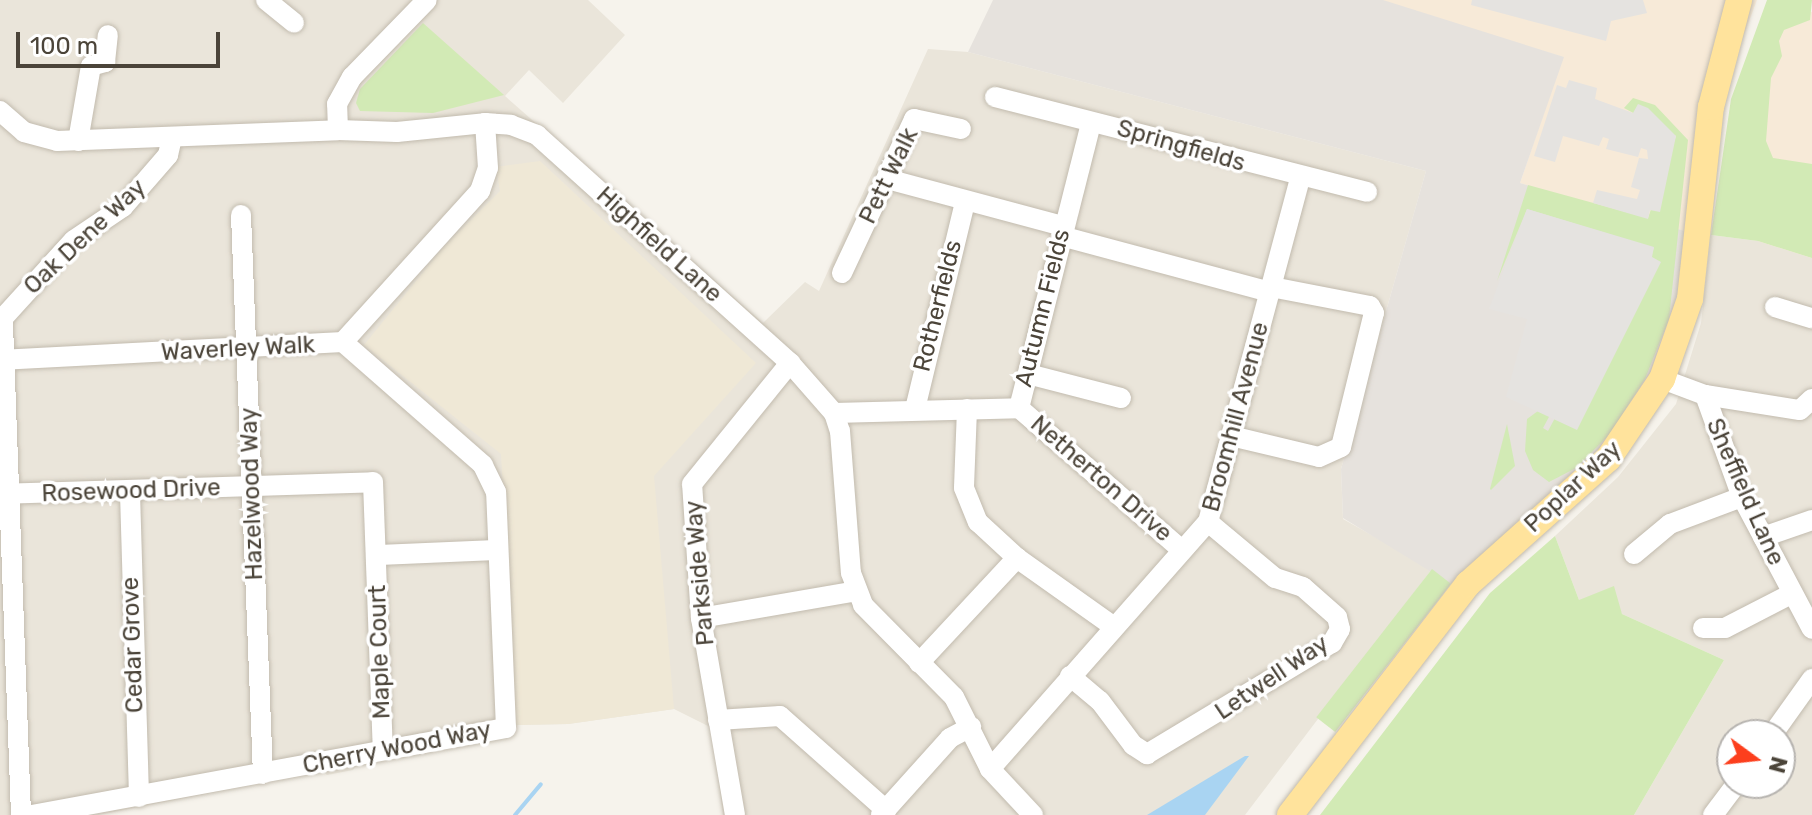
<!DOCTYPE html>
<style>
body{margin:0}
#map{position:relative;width:1812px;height:815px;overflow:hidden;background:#f6f3ec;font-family:Rubik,sans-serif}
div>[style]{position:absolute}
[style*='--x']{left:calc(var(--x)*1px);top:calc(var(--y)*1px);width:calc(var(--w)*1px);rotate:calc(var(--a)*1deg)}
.residential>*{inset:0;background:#eae5da}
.commercial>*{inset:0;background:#f7ead8}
.industrial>*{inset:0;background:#e6e2dd}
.education>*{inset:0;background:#efe8d6}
.green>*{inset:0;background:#d2eab5;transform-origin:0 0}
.parking>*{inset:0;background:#e5e3e0}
.water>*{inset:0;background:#a9d4f2}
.stream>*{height:4px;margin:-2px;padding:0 2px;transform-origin:2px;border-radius:2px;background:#a9d4f2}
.roads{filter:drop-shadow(0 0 2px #c2bbae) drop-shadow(0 0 2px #c2bbae)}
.minor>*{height:20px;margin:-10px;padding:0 10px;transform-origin:10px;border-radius:10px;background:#fff}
.major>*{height:26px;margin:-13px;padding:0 13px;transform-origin:13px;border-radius:13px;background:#ffe39c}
span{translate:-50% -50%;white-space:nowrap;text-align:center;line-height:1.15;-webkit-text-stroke:7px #fff;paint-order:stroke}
.street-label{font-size:24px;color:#4b4439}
.north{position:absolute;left:1716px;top:719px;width:80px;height:80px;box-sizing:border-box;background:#fff;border:2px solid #b7b4b0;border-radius:50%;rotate:105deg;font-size:22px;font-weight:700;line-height:32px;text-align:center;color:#4b4439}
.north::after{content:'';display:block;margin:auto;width:28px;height:36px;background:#fc3f1d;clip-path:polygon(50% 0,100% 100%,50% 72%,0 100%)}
.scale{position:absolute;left:16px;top:32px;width:204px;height:36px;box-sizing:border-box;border:4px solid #4b4439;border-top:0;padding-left:10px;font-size:24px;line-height:28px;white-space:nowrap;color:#4b4439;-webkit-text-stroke:6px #fff;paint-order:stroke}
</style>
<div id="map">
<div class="residential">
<div style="clip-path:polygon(0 0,588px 0,625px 35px,563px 103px,529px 70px,505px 96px,763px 323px,805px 282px,819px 291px,928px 49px,968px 52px,1426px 171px,1341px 469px,1343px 519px,1432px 569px,1245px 815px,723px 815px,712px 728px,674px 709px,568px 724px,516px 725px,514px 733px,357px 765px,353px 770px,327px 775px,322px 771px,98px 815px,0 815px)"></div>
<div style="clip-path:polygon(evenodd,1711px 235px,1758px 241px,1812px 258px,1812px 815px,1634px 815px,1724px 660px,1622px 614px,1615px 600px,1579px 600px,1555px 536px,1618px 477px,1676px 404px,1701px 323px,1711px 235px,1732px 735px,1780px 735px,1780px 783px,1732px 783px,1732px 735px)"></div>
</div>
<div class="commercial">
<div style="clip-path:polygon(1375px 0,1757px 0,1735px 58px,1688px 232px,1520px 183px,1563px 57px)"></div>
<div style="clip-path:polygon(1812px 12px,1812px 258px,1758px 241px,1766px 16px)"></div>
</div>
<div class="industrial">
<div style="clip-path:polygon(993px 0,1383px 0,1564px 57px,1520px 183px,1688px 232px,1670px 339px,1632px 417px,1565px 486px,1451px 584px,1343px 518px,1341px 469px,1426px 171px,968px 52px)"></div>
</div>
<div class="education">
<div style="clip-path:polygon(540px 161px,756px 363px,654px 476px,674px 709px,568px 724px,516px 725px,501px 454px,364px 345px,443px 248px,500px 191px,496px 167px)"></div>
</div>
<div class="green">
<div style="clip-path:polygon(1767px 0,1812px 0,1810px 20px,1784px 30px,1779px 41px,1782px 56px,1771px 78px,1766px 141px,1773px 158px,1812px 164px,1812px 258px,1758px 241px,1711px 235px,1731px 99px)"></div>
<div style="clip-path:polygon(423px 23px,504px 95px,433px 113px,360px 111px,356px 103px,360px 89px)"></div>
<div style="clip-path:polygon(1633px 98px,1655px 105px,1688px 140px,1669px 319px,1645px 379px,1609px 435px,1576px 468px,1549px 482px,1533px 470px,1525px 451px,1527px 419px,1538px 411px,1550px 415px,1543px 428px,1548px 431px,1555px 418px,1577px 429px,1654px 248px,1527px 209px,1497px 281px,1528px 185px,1648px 218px,1676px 136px,1624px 108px)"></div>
<div style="clip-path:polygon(1507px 424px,1515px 466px,1491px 490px,1490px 489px)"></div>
<div style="clip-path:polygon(1555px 536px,1579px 600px,1614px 586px,1622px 614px,1724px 660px,1634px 815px,1320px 815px,1490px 593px)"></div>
<div style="left:1432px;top:569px;width:24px;height:188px;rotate:38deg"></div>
</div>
<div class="parking">
<div style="clip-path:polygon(1472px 0,1643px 0,1647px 13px,1611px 21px,1606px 41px,1471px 5px)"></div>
<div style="clip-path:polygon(1569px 80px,1597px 88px,1595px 99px,1633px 113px,1638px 104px,1648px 108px,1676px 136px,1660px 212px,1650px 210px,1648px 219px,1593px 203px,1597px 190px,1637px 199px,1640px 190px,1631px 187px,1639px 158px,1648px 159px,1647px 150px,1641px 148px,1638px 157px,1606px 149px,1609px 139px,1603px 137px,1599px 146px,1563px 136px,1555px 162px,1534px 156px,1557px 85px,1566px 88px)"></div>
<div style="clip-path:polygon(1527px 209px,1654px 247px,1652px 257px,1661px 262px,1577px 430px,1506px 397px,1527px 319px,1489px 309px)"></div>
</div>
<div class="water">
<div style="clip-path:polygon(1249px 756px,1205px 815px,1147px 815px,1245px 756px)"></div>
</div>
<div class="stream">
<div style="--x:515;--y:815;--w:40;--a:-50"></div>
</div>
<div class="roads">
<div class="minor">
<div style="--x:266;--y:0;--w:36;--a:39"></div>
<div style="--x:995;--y:97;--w:384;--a:14.3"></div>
<div style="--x:0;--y:111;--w:32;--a:41"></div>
<div style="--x:24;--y:132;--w:34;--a:15"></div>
<div style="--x:57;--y:141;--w:281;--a:-2.2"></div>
<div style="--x:338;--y:130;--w:59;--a:1.9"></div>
<div style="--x:397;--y:132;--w:88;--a:-5.8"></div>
<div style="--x:485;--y:123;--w:26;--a:4"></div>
<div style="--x:511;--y:125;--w:28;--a:21"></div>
<div style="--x:537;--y:135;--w:341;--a:42"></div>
<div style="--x:790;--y:363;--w:67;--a:48.7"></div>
<div style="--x:834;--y:413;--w:19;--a:72"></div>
<div style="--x:840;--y:431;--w:142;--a:85.6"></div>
<div style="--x:851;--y:573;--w:34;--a:69"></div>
<div style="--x:863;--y:605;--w:129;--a:45.3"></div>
<div style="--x:954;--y:697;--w:80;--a:63.4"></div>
<div style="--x:990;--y:769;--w:63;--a:46.9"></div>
<div style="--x:338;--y:130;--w:26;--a:-92"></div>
<div style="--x:337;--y:104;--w:31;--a:-61"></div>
<div style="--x:352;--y:77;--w:107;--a:-45.8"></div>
<div style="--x:78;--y:141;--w:76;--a:-80.2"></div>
<div style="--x:91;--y:66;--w:15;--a:-16"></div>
<div style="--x:105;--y:62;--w:27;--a:-84"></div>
<div style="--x:887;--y:179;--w:182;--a:15"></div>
<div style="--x:241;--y:215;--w:559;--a:87.75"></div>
<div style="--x:1061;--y:236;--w:216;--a:15"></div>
<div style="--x:842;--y:273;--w:170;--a:-64.9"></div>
<div style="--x:914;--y:119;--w:48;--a:12"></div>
<div style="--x:1775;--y:307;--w:39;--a:17"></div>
<div style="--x:0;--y:360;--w:343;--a:-3"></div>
<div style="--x:343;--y:342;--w:204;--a:-47.8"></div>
<div style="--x:480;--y:191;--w:24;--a:-71"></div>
<div style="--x:488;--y:168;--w:45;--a:-93.8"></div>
<div style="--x:1028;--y:374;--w:96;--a:14.5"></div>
<div style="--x:1662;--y:379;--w:46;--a:20.4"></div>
<div style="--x:1705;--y:395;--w:96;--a:9"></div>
<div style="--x:1800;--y:410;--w:16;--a:-43"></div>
<div style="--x:1705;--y:395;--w:109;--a:70.1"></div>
<div style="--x:1742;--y:497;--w:149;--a:62.1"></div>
<div style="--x:1019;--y:408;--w:216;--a:41.1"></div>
<div style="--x:915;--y:409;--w:212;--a:-76.4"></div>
<div style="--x:967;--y:409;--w:79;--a:92.2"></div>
<div style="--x:964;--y:488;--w:37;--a:68"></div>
<div style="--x:978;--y:522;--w:53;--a:42.7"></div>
<div style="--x:1017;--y:558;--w:119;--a:35.4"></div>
<div style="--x:834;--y:413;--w:185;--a:-1.5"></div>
<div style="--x:1019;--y:408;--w:294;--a:-75.8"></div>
<div style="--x:1231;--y:436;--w:90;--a:13.4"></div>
<div style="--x:1319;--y:457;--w:24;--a:-24"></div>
<div style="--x:1341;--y:447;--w:138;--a:-76.2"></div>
<div style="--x:1374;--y:313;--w:8;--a:-120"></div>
<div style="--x:1370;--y:306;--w:101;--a:-169.1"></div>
<div style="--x:130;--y:493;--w:304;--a:88.3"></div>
<div style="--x:0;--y:494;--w:373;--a:-1.8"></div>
<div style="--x:373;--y:482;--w:267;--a:87.9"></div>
<div style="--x:1763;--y:537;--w:52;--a:-19.1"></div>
<div style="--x:1634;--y:554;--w:47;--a:-39.8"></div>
<div style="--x:1670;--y:524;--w:77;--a:-20.6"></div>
<div style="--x:377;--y:555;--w:121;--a:-2.4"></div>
<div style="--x:701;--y:618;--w:158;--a:-9.8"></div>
<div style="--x:1703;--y:628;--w:22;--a:0"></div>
<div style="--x:1725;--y:628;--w:74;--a:-27.3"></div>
<div style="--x:919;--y:663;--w:144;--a:-47"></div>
<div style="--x:1070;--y:676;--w:39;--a:40"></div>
<div style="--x:1100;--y:701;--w:55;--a:53.1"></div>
<div style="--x:1133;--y:745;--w:17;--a:33"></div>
<div style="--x:1147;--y:754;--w:216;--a:-31"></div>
<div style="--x:1332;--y:643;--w:16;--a:-60"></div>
<div style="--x:1340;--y:629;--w:12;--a:-104"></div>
<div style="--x:1337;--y:617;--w:45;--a:-138.6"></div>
<div style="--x:1303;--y:587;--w:29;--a:-162"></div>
<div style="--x:1275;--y:578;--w:87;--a:-140.1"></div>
<div style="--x:718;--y:720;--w:62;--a:-3.7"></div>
<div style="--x:780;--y:716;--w:142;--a:41.6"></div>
<div style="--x:1772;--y:735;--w:69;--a:-54.5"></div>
<div style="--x:990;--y:769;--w:329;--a:-48.6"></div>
<div style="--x:1208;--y:522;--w:355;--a:-75"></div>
<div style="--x:21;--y:815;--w:497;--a:-92.1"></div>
<div style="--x:3;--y:318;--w:105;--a:-47.7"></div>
<div style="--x:74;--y:240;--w:59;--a:-34"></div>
<div style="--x:123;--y:207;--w:69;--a:-49.1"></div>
<div style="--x:168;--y:155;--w:17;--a:-77"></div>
<div style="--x:32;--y:815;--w:482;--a:-10.4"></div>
<div style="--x:506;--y:728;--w:236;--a:-92.4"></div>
<div style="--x:496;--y:492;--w:30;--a:-116"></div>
<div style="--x:483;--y:465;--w:186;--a:-138.7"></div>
<div style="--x:735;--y:815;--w:200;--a:-99.8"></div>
<div style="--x:701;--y:618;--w:134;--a:-93.8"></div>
<div style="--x:692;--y:484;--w:156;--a:-51"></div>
<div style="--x:881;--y:815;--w:103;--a:-48.1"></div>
<div style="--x:950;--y:738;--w:24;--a:-28"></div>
<div style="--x:1713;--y:815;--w:40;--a:-53"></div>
</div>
<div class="major">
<div style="--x:1290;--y:815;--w:292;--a:-52.4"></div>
<div style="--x:1468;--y:584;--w:188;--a:-41.8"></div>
<div style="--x:1608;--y:459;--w:97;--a:-56"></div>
<div style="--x:1662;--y:379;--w:85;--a:-70.7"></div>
<div style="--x:1690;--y:299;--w:193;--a:-83.8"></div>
<div style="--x:1711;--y:107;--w:111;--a:-75.3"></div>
</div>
</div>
<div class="street-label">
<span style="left:1181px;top:146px;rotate:16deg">Springfields</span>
<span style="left:889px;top:176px;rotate:-64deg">Pett Walk</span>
<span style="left:85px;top:237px;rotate:-43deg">Oak Dene Way</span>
<span style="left:659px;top:245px;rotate:42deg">Highfield Lane</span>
<span style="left:938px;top:306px;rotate:-76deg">Rotherfields</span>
<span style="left:1043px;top:308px;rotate:-76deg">Autumn Fields</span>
<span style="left:238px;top:349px;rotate:-3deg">Waverley Walk</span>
<span style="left:1236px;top:417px;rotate:-75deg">Broomhill Avenue</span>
<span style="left:1101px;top:479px;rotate:41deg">Netherton Drive</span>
<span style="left:1573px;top:487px;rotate:-43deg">Poplar Way</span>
<span style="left:131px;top:491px;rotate:-2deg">Rosewood Drive</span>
<span style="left:1745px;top:492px;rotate:66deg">Sheffield Lane</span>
<span style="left:252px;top:494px;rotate:-92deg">Hazelwood Way</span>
<span style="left:700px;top:573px;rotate:-95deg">Parkside Way</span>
<span style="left:133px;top:645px;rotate:-92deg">Cedar Grove</span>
<span style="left:380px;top:652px;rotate:-92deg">Maple Court</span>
<span style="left:1272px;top:678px;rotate:-34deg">Letwell Way</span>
<span style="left:397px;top:748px;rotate:-11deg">Cherry Wood Way</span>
</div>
<div class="north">N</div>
<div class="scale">100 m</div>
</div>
